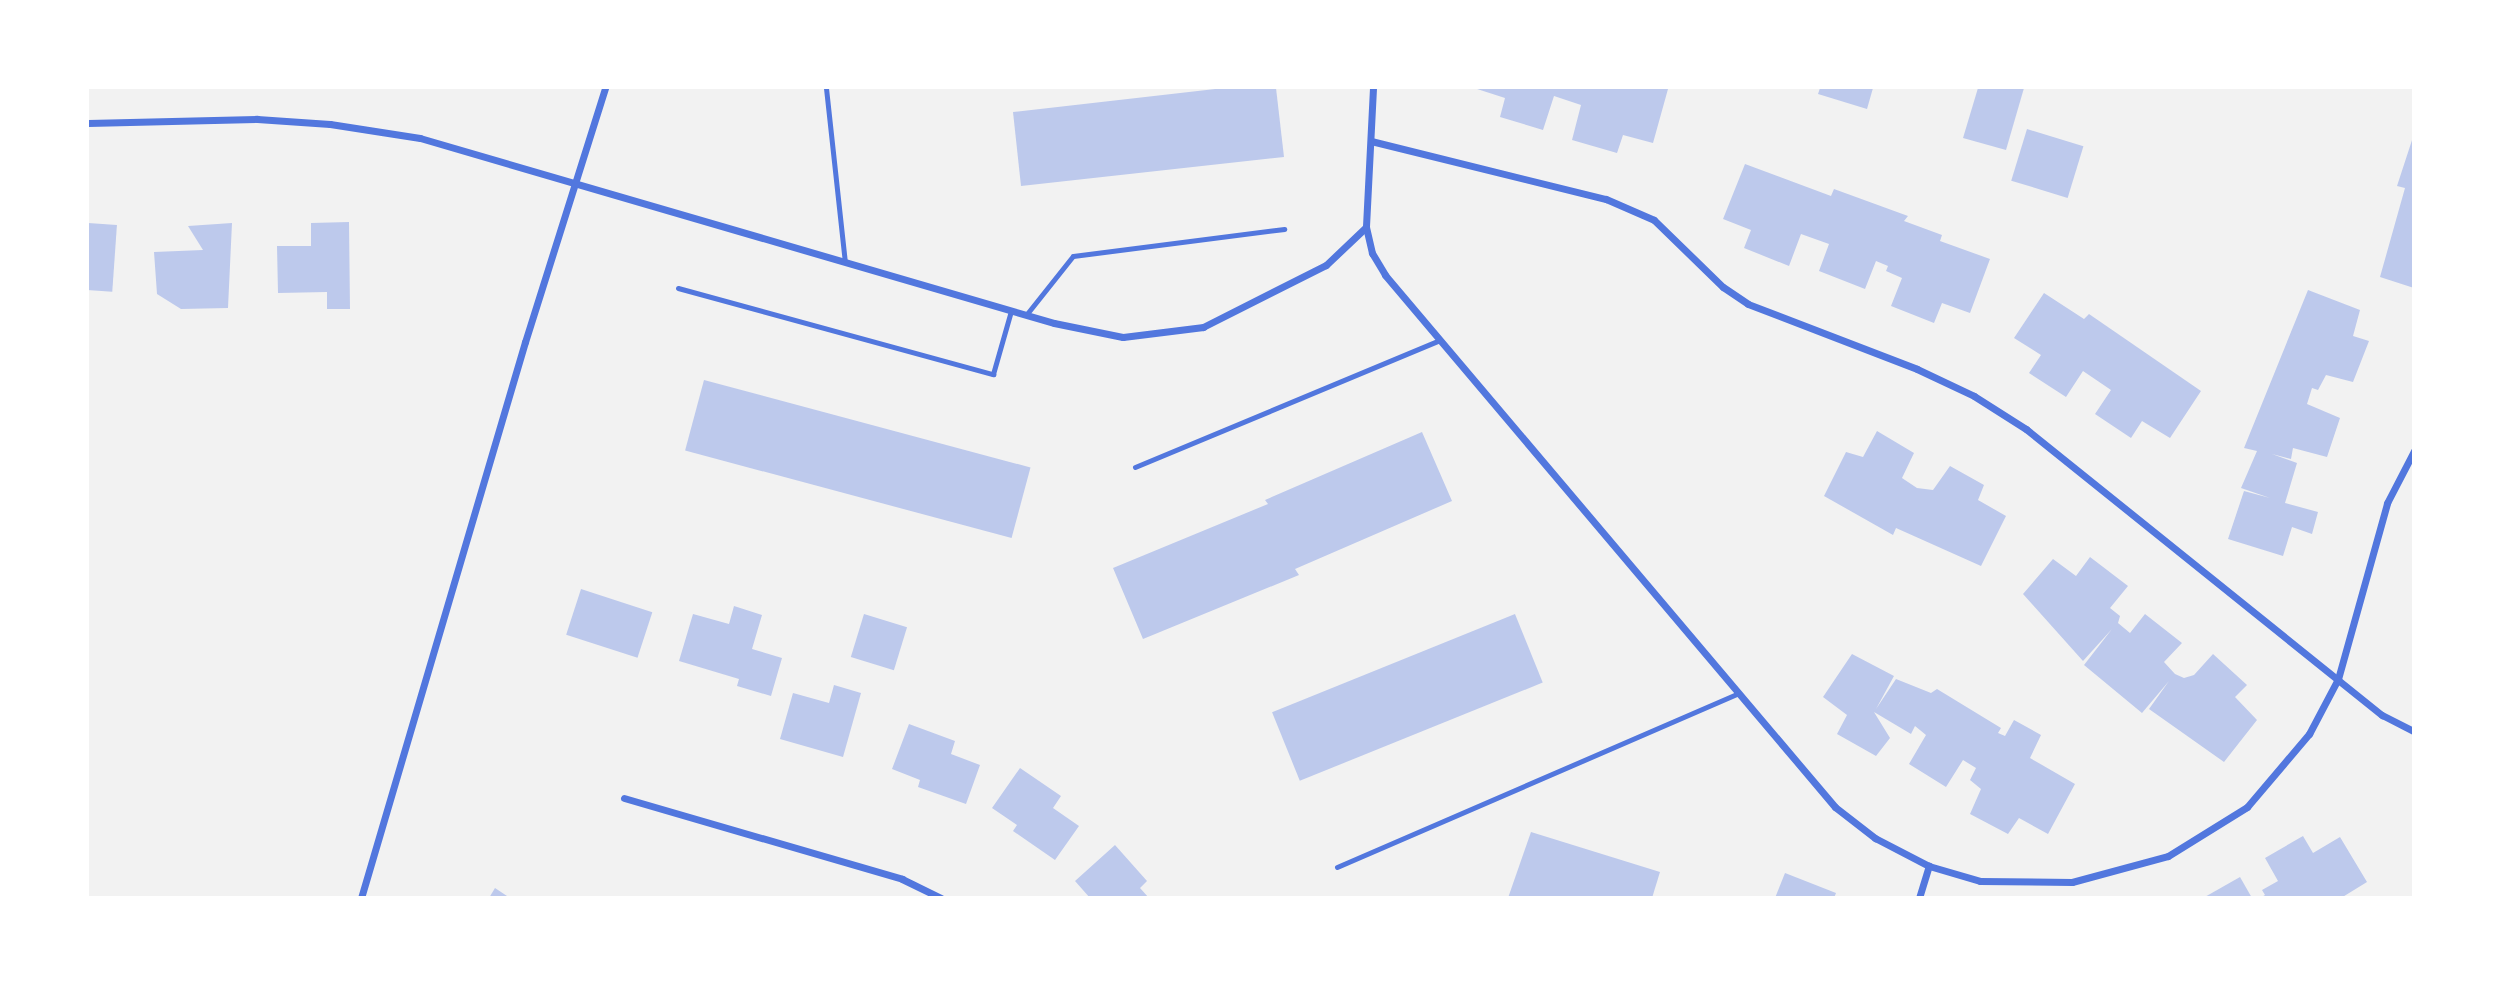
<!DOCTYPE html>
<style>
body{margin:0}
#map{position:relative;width:2501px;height:985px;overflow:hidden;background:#f2f2f2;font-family:Commissioner,sans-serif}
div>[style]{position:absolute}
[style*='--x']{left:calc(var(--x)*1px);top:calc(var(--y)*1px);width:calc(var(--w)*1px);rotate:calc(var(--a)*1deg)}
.building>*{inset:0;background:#bdc9ec;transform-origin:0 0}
.service>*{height:5px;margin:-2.5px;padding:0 2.5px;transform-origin:2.5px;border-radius:2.5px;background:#5277de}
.minor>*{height:7px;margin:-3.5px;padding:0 3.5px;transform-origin:3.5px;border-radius:3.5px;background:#5277de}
span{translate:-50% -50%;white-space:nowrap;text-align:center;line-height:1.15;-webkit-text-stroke:6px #fff;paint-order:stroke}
.frame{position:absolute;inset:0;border:89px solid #fff;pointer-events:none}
</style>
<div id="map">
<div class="building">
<div style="clip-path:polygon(1224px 88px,1276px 88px,1284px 157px,1021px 186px,1013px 112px)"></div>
<div style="clip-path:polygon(1474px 88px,1663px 88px,1668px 89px,1653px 143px,1623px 135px,1617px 153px,1572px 140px,1581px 105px,1554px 96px,1543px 130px,1500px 117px,1505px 98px)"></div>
<div style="clip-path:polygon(1820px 88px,1873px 88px,1867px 109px,1818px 94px)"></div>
<div style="clip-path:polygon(1978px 88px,2024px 88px,2006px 150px,1963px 138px)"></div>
<div style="left:2027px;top:129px;width:59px;height:54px;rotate:17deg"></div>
<div style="clip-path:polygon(2414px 134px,2414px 288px,2380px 277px,2405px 188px,2397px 186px)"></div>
<div style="clip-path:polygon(1745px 164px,1831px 196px,1834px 189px,1908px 216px,1904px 221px,1942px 235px,1940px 241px,1990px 259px,1970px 313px,1942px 303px,1934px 323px,1891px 306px,1902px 278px,1886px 271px,1888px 266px,1876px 261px,1865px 289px,1819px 271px,1829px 244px,1801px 234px,1789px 266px,1744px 248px,1751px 230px,1723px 219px)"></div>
<div style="clip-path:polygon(349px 222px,350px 309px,327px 309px,327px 292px,278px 293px,277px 246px,311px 246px,311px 223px)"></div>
<div style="left:88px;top:223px;width:29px;height:67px;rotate:4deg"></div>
<div style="clip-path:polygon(232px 223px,228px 308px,181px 309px,157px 294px,154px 252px,203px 250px,188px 226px)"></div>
<div style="clip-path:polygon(2308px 290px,2360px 310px,2353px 336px,2369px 341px,2353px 382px,2326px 375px,2318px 390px,2312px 388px,2307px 404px,2340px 418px,2327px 457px,2293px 448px,2291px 459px,2272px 454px,2297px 463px,2285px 503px,2318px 512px,2312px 534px,2292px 527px,2283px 556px,2228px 539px,2244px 491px,2270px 498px,2241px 488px,2257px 451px,2244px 448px)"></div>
<div style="clip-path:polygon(2044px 293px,2084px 319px,2089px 314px,2201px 391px,2170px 438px,2142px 421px,2131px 438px,2095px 414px,2111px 390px,2083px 371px,2066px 397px,2029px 373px,2041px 355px,2014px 338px)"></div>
<div style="left:704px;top:380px;width:338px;height:73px;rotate:15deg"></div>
<div style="clip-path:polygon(1877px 431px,1914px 453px,1902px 478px,1917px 488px,1933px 490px,1950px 466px,1984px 485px,1978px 500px,2006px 516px,1981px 566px,1896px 528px,1893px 535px,1824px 496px,1846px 452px,1863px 457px)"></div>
<div style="clip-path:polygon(1422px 432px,1452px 501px,1295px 569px,1299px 575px,1143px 639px,1113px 568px,1268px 504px,1265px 500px)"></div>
<div style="clip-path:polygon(2090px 557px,2128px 586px,2110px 608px,2120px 616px,2118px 623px,2130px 633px,2145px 614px,2182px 643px,2164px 662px,2175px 674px,2184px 678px,2194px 675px,2213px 654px,2247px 685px,2235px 697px,2257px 720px,2224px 762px,2149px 709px,2169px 681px,2142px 713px,2084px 665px,2112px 629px,2083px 661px,2023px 594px,2053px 559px,2076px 576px)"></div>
<div style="left:581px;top:589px;width:75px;height:48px;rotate:18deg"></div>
<div style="clip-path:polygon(734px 606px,762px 615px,752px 649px,782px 658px,771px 696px,737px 686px,739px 679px,679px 661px,693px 614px,729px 624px)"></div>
<div style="left:864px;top:614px;width:45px;height:45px;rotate:17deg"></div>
<div style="left:1515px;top:614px;width:74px;height:262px;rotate:68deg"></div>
<div style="clip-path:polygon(1852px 654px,1894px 676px,1876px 709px,1896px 679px,1931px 693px,1937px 689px,2001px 728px,1998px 733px,2005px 736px,2014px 720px,2041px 735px,2030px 758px,2075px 784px,2048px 834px,2019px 818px,2008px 834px,1970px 814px,1981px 789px,1970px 780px,1976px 768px,1963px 760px,1946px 787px,1909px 764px,1926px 735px,1915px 726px,1911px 734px,1874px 712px,1890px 738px,1876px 756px,1837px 734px,1847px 715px,1823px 697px)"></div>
<div style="clip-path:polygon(834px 685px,861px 693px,843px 757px,780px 739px,793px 693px,829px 703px)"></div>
<div style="clip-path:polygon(909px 724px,955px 741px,951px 754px,980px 765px,966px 804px,918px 787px,920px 780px,892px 769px)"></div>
<div style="clip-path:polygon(1020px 768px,1061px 796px,1053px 808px,1079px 826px,1055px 860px,1013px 831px,1017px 825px,992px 808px)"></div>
<div style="clip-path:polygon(1531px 832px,1660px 872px,1652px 898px,1508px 898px)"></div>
<div style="clip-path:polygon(2303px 836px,2313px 853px,2340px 837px,2367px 882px,2341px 898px,2260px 898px,2265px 895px,2262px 890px,2278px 881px,2265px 858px)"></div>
<div style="clip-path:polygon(1115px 845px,1147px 881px,1140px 888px,1149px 898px,1090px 898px,1075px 881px)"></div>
<div style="clip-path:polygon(1785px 873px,1836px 893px,1834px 898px,1775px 898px)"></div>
<div style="clip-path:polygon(2240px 877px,2252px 898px,2203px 898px)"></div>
<div style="clip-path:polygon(495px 888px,510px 898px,489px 898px)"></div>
</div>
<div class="service">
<div style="--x:826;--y:88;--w:175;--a:83.8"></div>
<div style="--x:678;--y:288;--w:327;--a:15.3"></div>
<div style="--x:993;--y:374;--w:66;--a:-74.1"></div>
<div style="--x:1026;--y:315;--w:75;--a:-51.5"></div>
<div style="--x:1073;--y:256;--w:213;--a:-7.3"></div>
<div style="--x:1135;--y:467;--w:330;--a:-22.6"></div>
<div style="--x:1337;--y:867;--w:438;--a:-23.4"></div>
</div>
<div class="minor">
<div style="--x:1373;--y:88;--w:139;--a:92.9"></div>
<div style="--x:1366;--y:227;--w:27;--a:77"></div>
<div style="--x:1372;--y:253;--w:26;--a:59"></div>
<div style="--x:1385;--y:275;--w:697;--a:49.77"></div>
<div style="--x:1835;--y:807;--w:51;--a:37.8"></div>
<div style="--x:1875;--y:838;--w:61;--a:27.4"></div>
<div style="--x:1929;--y:866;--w:53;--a:16.4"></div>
<div style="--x:1980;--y:881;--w:92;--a:0.6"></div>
<div style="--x:2072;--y:882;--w:99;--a:-15.2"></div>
<div style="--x:2168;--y:856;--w:93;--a:-31.8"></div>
<div style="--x:2247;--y:807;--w:96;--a:-49.7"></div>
<div style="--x:2309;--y:734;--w:62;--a:-62.2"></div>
<div style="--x:2338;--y:679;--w:183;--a:-74.4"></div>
<div style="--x:2387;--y:503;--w:59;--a:-62.6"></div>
<div style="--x:88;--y:123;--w:169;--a:-1.4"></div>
<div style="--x:257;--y:119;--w:73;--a:3.9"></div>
<div style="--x:330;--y:124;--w:91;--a:8.8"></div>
<div style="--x:420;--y:138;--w:660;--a:16.27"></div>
<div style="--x:1054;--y:323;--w:70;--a:11.5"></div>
<div style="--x:1123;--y:337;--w:81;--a:-7.1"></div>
<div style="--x:1203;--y:327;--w:138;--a:-26.8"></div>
<div style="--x:1326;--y:265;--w:55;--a:-43.5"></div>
<div style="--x:1371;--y:141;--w:242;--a:13.9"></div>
<div style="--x:1606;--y:199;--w:52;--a:23.6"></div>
<div style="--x:1654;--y:220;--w:96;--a:44.2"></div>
<div style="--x:1723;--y:287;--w:30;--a:34"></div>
<div style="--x:1748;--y:304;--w:181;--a:21"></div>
<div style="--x:1917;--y:369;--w:63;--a:25.3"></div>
<div style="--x:1974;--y:396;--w:62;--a:32.4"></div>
<div style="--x:2026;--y:429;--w:457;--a:38.8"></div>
<div style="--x:2382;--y:715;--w:36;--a:27"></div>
<div style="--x:624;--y:798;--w:290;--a:16.2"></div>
<div style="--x:902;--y:879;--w:43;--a:26"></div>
<div style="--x:361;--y:898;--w:580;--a:-73.57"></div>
<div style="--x:525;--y:342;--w:266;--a:-72.5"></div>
<div style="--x:1919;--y:898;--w:34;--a:-73"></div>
</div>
<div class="frame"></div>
</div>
